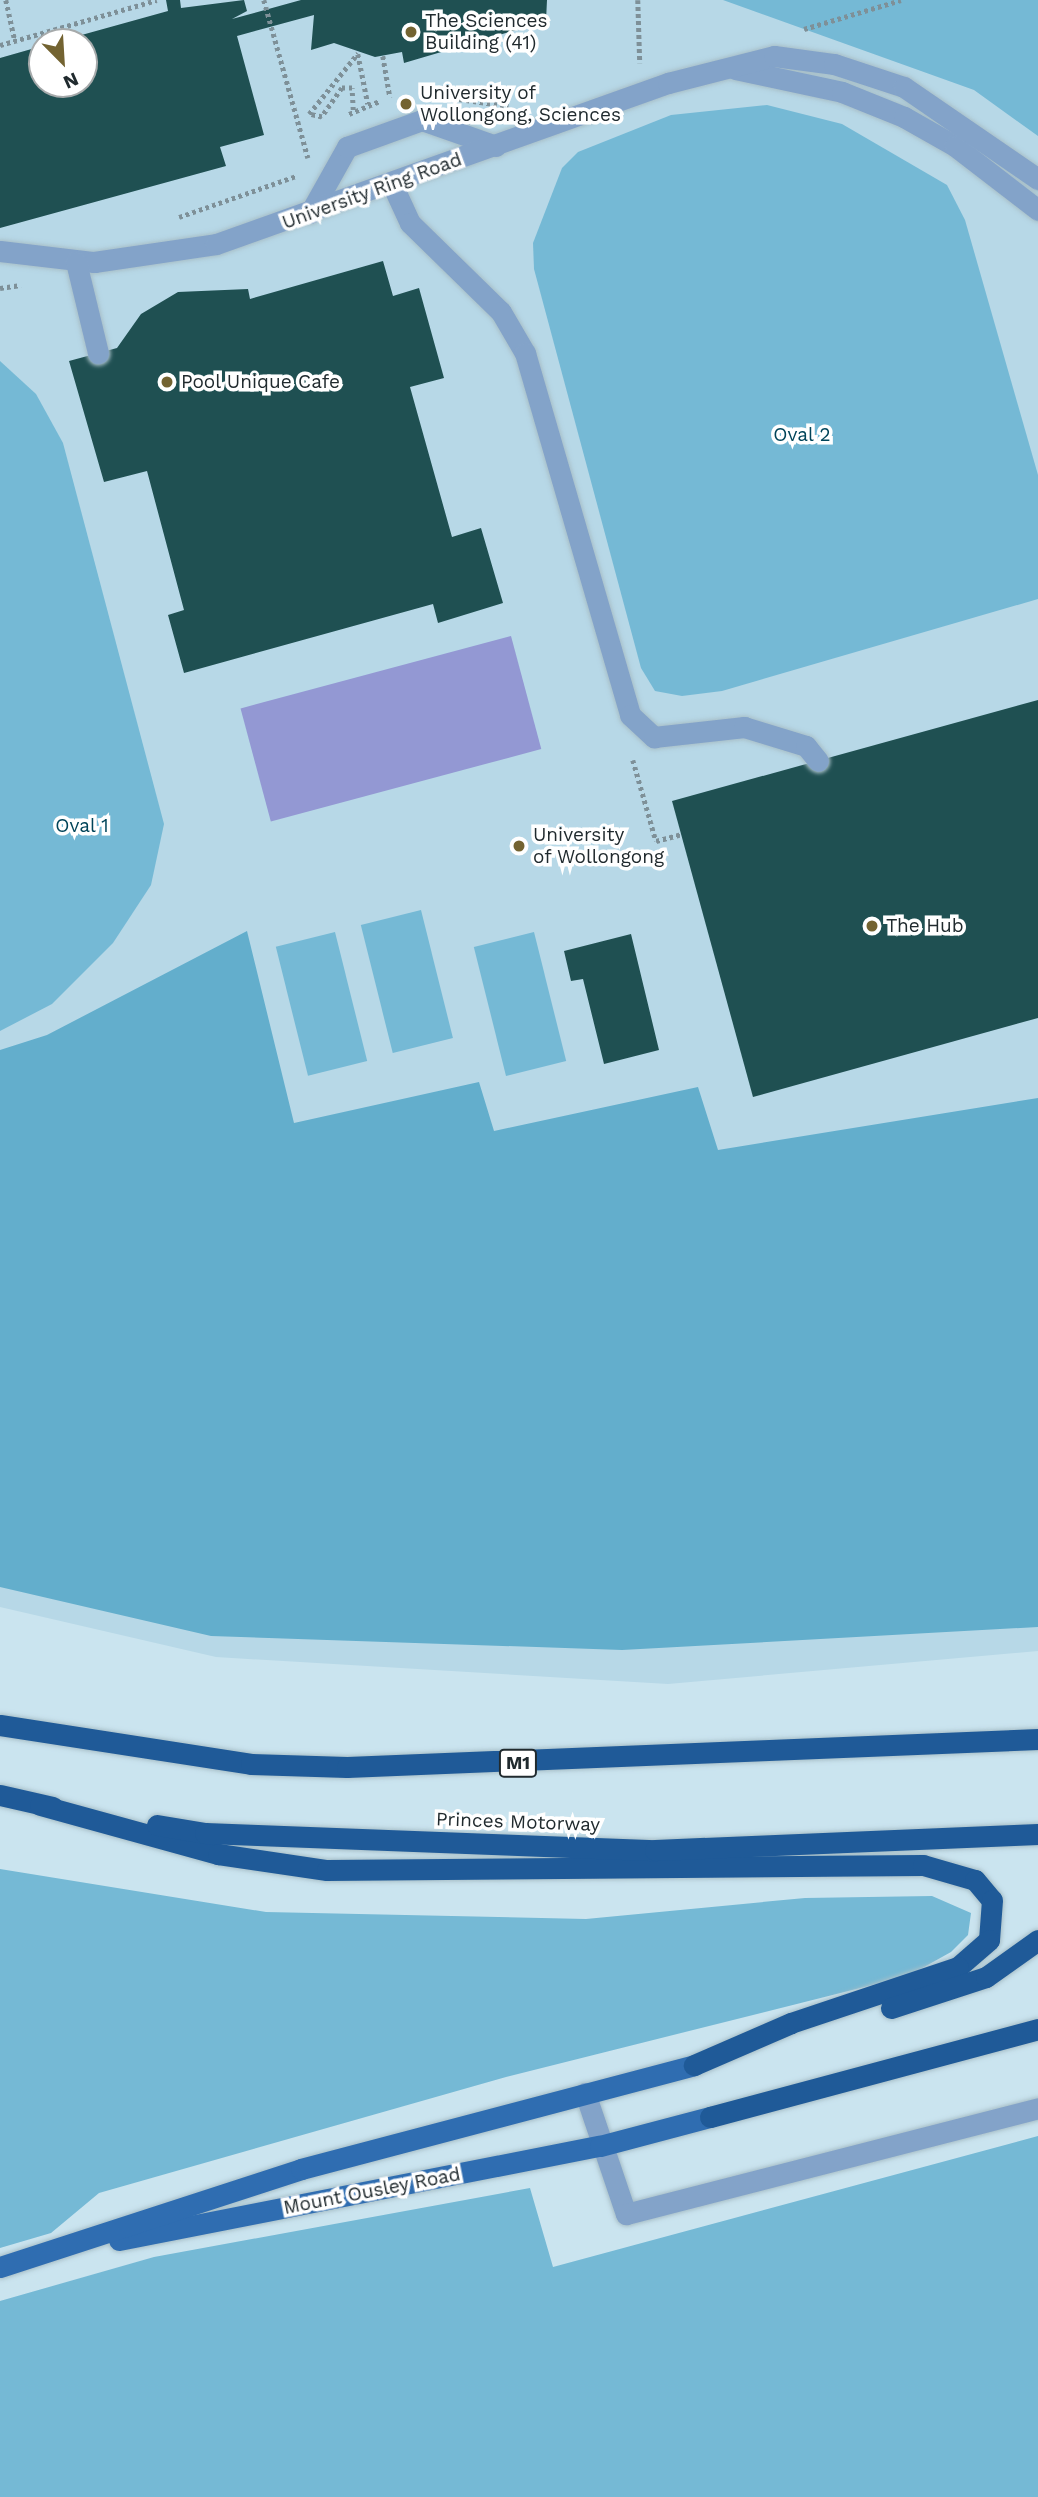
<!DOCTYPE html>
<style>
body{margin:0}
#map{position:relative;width:1038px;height:2497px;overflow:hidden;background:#cae4ef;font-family:"Work Sans",sans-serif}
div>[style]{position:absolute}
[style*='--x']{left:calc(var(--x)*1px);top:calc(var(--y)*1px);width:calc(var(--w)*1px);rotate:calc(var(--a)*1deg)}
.built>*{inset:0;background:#b7d8e7}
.green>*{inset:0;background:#75b9d5;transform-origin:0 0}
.forest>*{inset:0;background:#63aecc}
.water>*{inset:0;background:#9398d3;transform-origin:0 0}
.building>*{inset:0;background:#1f5052}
.path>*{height:4.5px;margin-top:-2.25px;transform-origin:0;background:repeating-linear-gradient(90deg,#7e9098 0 3.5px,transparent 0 7px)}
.roads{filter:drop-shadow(0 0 2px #a8bfc8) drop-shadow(0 0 2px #a8bfc8)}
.minor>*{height:21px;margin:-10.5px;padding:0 10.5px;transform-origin:10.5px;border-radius:10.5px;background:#83a3c9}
.major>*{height:21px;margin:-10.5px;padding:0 10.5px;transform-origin:10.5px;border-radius:10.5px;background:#2f6db1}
.highway>*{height:21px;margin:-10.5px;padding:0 10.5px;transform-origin:10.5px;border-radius:10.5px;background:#1f5a98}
.dots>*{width:19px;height:19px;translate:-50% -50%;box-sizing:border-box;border:4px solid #fff;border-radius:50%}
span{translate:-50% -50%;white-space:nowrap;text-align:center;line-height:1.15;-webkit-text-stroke:7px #fff;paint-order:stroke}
.shield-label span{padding:2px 5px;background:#fff;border:2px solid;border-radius:5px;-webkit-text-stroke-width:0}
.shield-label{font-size:18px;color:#202a2e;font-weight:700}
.poi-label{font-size:19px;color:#202a2e}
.left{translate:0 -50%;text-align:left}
.street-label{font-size:19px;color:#202a2e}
.park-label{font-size:19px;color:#004459}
.north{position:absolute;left:28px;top:28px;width:70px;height:70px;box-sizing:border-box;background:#fff;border:2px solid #a6aaab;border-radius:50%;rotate:156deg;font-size:19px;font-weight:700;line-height:28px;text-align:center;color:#202a2e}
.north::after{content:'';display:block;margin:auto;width:24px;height:32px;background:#736331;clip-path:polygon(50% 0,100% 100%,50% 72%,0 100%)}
</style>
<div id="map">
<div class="built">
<div style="clip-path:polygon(evenodd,0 0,1038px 0,1038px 1651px,668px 1684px,216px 1657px,0 1607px,0 0,42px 42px,84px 42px,84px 84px,42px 84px,42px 42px)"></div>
</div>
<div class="green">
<div style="clip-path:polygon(723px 0,1038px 0,1038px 136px,974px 90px)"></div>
<div style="clip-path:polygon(767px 105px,842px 124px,947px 185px,965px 220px,1038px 475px,1038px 599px,722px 691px,682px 696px,655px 691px,641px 668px,534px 269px,533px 243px,562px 168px,578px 152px,671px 115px)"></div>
<div style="clip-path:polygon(0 361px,36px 394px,63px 443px,164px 824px,151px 885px,113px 943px,52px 1004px,0 1031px)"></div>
<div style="left:421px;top:910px;width:132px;height:62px;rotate:76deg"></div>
<div style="left:335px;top:932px;width:133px;height:61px;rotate:76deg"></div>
<div style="left:534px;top:932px;width:133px;height:62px;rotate:76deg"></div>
<div style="clip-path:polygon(0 1869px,266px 1912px,586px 1919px,805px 1898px,932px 1896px,971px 1913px,968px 1935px,951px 1952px,908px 1976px,506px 2077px,99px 2193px,51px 2233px,0 2248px)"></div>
<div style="clip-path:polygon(1038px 2136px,1038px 2497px,0 2497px,0 2301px,154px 2257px,530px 2188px,553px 2267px)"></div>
</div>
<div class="forest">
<div style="clip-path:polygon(247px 931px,294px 1123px,479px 1082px,494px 1131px,698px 1087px,718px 1150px,1038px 1098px,1038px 1627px,622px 1650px,211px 1636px,0 1587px,0 1050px,47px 1035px)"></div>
</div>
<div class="water">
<div style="left:511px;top:636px;width:117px;height:280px;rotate:75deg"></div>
</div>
<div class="building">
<div style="clip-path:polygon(166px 0,180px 0,181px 8px,244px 0,247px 11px,232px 19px,301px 0,547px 0,546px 21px,404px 63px,402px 52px,375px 57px,334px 43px,311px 50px,314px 15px,237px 36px,264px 135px,220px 147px,226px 166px,0 228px,0 58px,42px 46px,42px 84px,84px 84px,84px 42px,60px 41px,168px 11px)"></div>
<div style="clip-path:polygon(383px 261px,393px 296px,419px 288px,444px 378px,410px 387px,452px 537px,481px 528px,503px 603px,438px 623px,433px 604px,184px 673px,168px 615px,184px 610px,147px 471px,104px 482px,69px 361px,117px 348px,141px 314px,178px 292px,248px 289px,250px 299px)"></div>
<div style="clip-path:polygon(1038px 700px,1038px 1018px,753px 1097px,672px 801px)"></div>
<div style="clip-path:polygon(631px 934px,659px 1050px,604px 1064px,583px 979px,571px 981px,564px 951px)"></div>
</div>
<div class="path">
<div style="--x:6;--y:0;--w:42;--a:77.6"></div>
<div style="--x:264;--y:0;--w:164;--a:74.4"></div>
<div style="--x:638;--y:0;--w:63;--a:88.2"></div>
<div style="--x:804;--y:29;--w:101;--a:-16.6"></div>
<div style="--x:0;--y:45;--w:163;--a:-16"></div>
<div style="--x:358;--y:54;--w:51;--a:78.7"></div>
<div style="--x:383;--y:56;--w:42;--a:80.3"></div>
<div style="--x:459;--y:99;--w:50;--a:8"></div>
<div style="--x:353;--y:110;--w:22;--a:-93"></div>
<div style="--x:352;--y:88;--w:10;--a:180"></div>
<div style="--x:342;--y:88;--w:35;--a:125"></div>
<div style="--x:322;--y:117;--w:13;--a:-167"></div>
<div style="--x:309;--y:114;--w:78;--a:-51.2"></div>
<div style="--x:349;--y:114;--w:33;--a:-23"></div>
<div style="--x:179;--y:217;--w:124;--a:-19.3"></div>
<div style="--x:0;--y:288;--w:21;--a:-8"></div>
<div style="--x:633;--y:760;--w:84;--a:74.1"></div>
<div style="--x:656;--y:841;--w:27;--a:-15"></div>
</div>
<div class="roads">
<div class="minor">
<div style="--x:735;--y:69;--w:109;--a:12.1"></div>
<div style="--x:842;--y:92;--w:67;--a:22"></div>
<div style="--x:904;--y:117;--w:59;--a:29.6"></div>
<div style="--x:955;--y:146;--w:105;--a:37.6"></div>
<div style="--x:392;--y:184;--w:43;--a:65.2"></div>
<div style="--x:410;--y:223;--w:127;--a:44.4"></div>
<div style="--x:501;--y:312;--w:48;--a:59.7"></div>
<div style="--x:525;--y:353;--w:377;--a:73.8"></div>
<div style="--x:630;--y:715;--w:33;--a:43"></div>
<div style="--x:654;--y:737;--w:91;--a:-6.3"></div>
<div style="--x:744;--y:727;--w:65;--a:17"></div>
<div style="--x:806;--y:746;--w:19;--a:51"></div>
<div style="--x:310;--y:213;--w:76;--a:-60.7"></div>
<div style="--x:347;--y:147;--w:80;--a:-19.8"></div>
<div style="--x:422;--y:120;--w:78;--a:19.4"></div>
<div style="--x:0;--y:251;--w:95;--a:6.7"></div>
<div style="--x:94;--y:262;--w:123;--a:-8.4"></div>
<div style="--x:216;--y:244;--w:480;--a:-19.6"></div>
<div style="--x:668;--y:83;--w:109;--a:-14.3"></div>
<div style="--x:774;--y:56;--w:61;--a:7.6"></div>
<div style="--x:834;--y:64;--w:74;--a:18.2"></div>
<div style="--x:904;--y:87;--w:163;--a:34.5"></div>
<div style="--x:76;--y:262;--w:94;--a:76.4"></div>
<div style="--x:585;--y:2093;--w:128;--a:71.3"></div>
<div style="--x:626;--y:2214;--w:425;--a:-14.4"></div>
</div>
<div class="major">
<div style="--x:119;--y:2240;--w:490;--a:-11.1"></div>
<div style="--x:600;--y:2146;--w:114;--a:-14.8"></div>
<div style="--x:0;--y:2267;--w:317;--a:-18"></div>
<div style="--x:301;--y:2169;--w:407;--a:-14.8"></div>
</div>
<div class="highway">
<div style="--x:0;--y:1725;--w:254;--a:8.8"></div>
<div style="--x:251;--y:1764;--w:96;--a:1.8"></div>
<div style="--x:347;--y:1767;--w:692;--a:-2.32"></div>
<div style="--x:0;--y:1795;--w:54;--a:12.8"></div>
<div style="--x:40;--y:1805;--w:185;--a:15.4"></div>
<div style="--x:218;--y:1854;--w:110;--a:8.4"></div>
<div style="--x:327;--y:1870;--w:596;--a:-0.48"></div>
<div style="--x:923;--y:1865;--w:54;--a:16.1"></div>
<div style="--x:975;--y:1880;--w:26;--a:50"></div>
<div style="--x:992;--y:1900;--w:40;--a:94.3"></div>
<div style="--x:989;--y:1940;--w:41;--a:138.9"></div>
<div style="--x:958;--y:1967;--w:176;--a:161.5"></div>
<div style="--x:791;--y:2023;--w:106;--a:156.6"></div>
<div style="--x:157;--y:1825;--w:49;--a:9.5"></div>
<div style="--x:205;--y:1833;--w:450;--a:2.2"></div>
<div style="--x:655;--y:1850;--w:383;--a:-2.4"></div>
<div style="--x:891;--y:2008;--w:100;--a:-18.1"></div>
<div style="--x:986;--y:1977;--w:64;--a:-35.4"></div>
<div style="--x:710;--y:2117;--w:340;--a:-15"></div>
</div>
</div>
<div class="dots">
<div style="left:411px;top:32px;background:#736331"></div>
<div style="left:406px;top:104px;background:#736331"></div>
<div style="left:167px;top:382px;background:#736331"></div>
<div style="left:519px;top:846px;background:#736331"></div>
<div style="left:872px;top:926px;background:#736331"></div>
</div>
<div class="shield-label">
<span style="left:518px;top:1763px">M1</span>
</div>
<div class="poi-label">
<span class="left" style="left:425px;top:32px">The Sciences<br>Building (41)</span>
<span class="left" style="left:420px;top:104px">University of<br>Wollongong, Sciences</span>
<span class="left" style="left:181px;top:382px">Pool Unique Cafe</span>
<span class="left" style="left:533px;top:846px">University<br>of Wollongong</span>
<span class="left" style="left:886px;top:926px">The Hub</span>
</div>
<div class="street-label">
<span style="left:372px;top:191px;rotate:-20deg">University Ring Road</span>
<span style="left:518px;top:1822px;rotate:2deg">Princes Motorway</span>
<span style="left:372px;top:2191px;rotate:-11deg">Mount Ousley Road</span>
</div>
<div class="park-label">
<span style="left:802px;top:435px">Oval 2</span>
<span style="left:82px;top:826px">Oval 1</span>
</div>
<div class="north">N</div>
</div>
